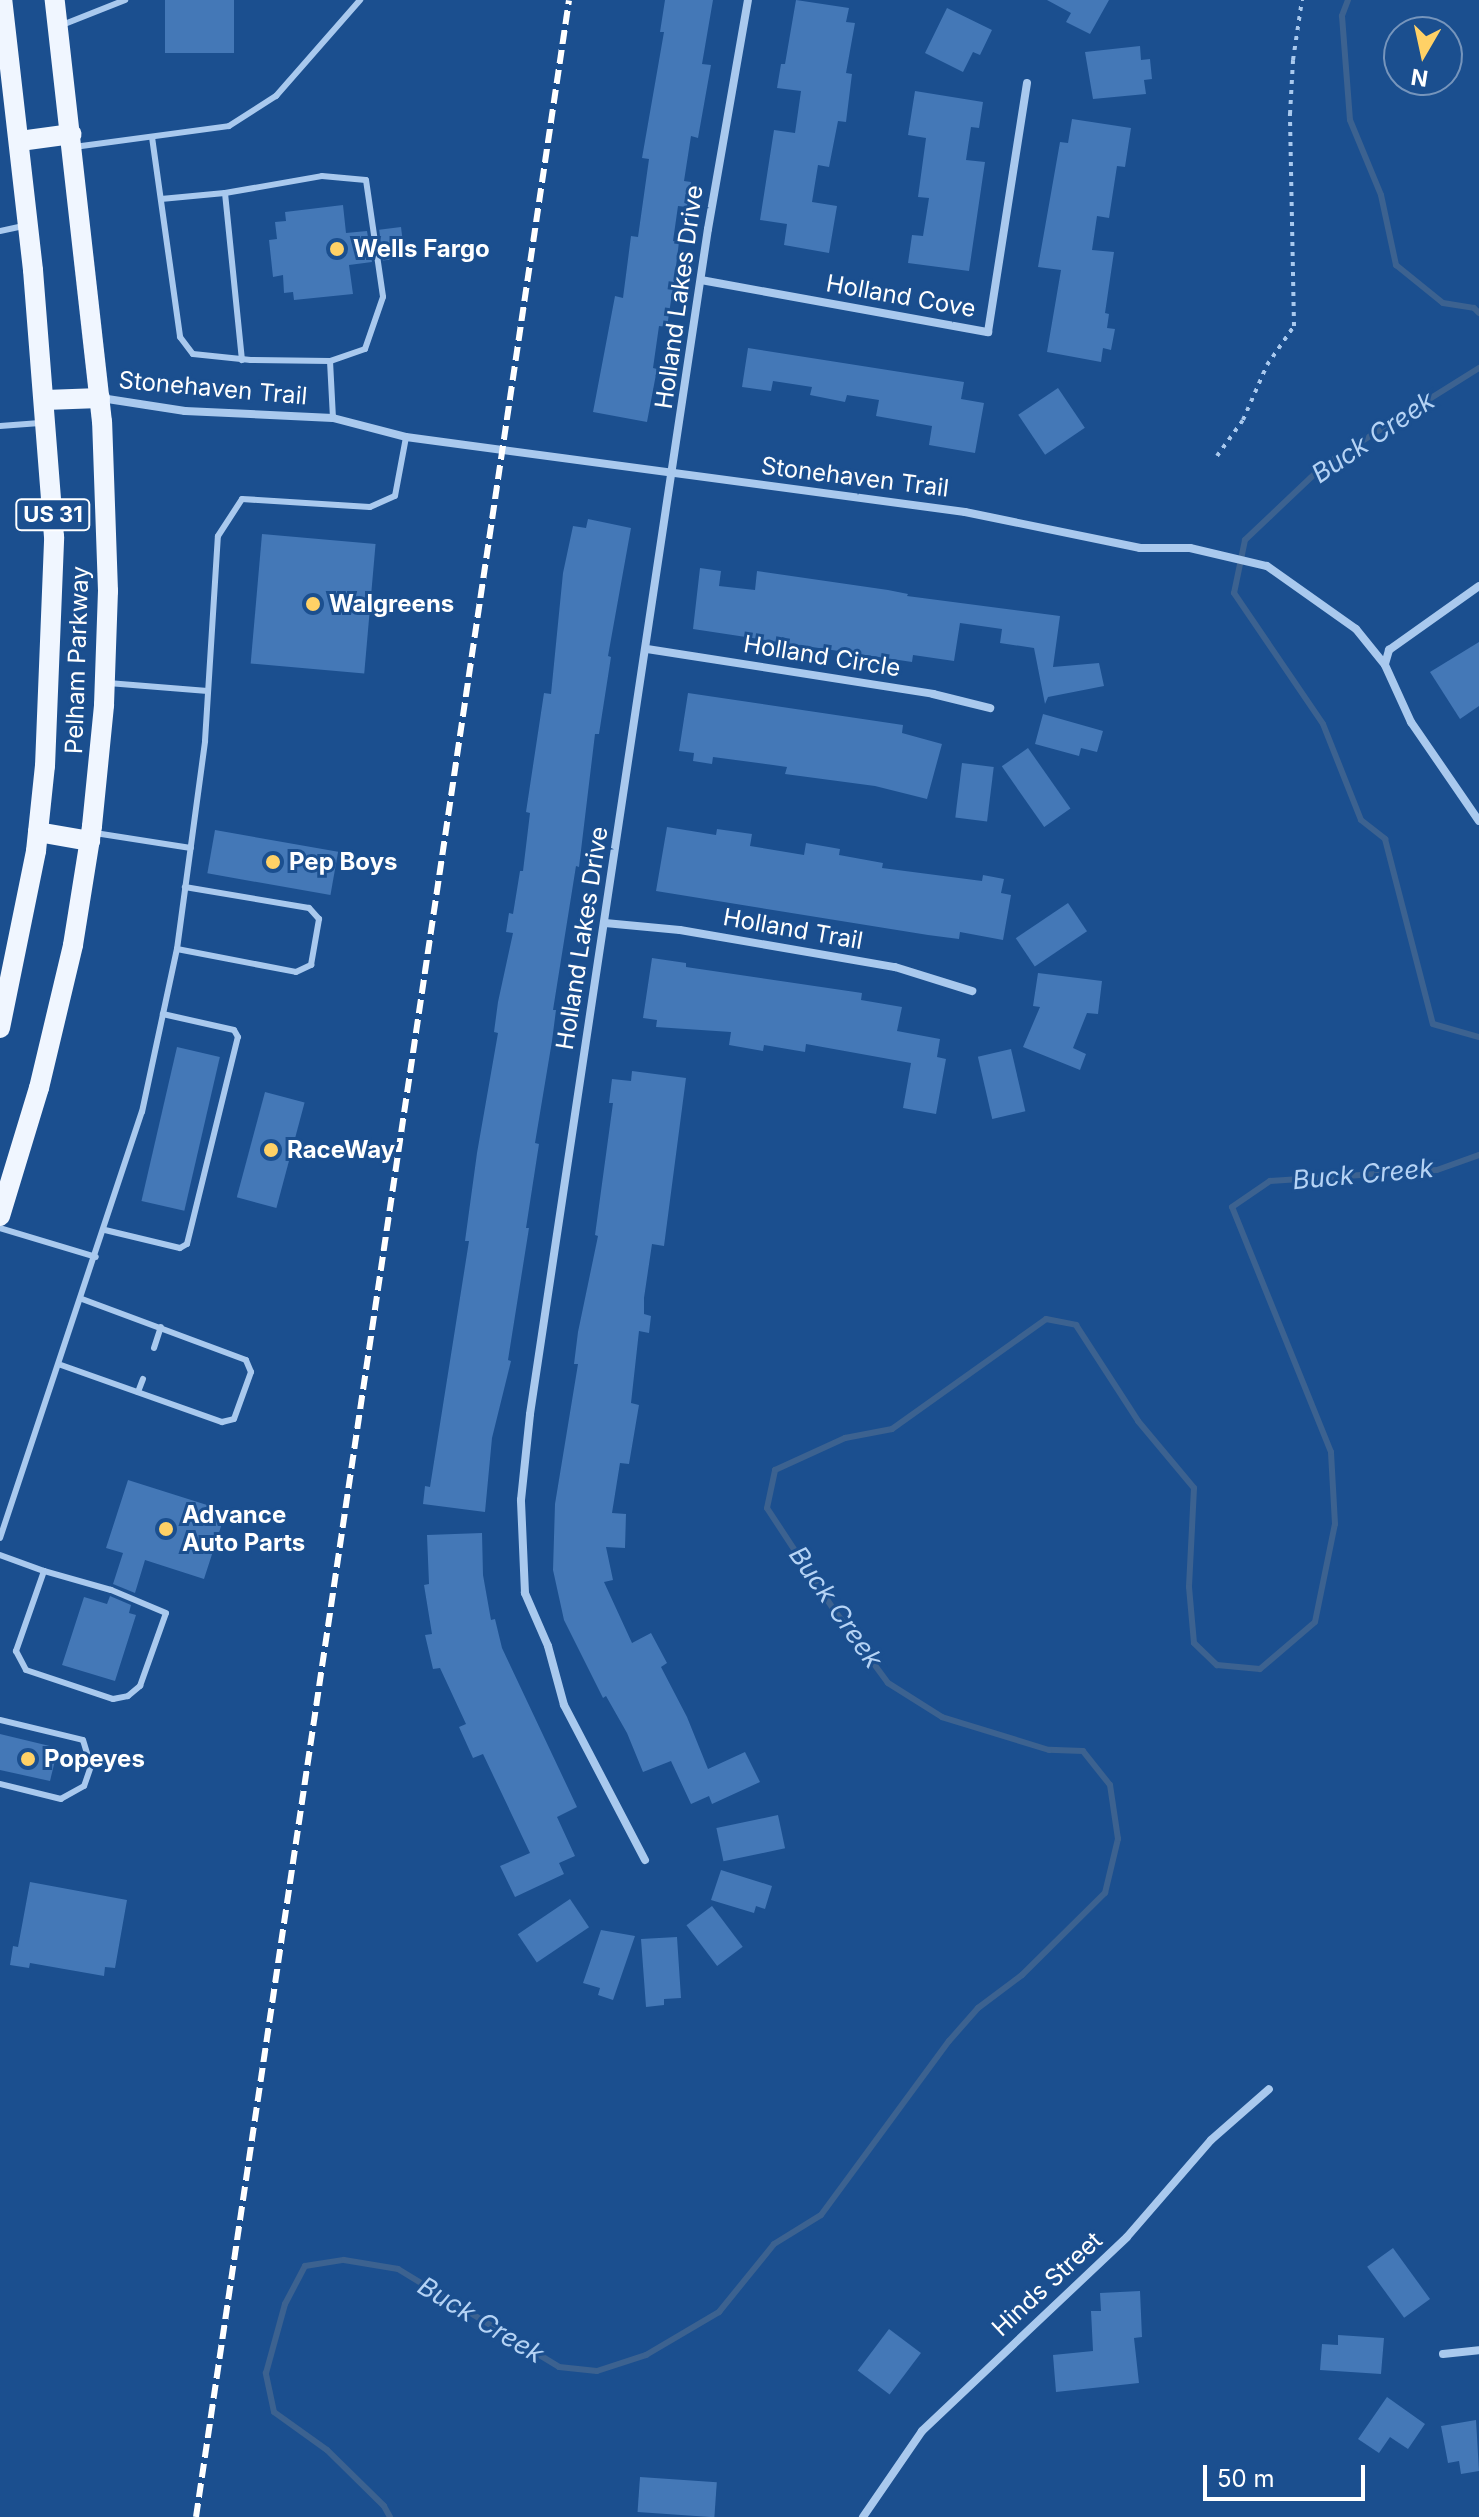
<!DOCTYPE html>
<style>
body{margin:0}
#map{position:relative;width:1479px;height:2517px;overflow:hidden;background:#1b4f8f;font-family:Inter,sans-serif}
div>[style]{position:absolute}
[style*='--x']{left:calc(var(--x)*1px);top:calc(var(--y)*1px);width:calc(var(--w)*1px);rotate:calc(var(--a)*1deg)}
.stream>*{height:6px;margin:-3px;padding:0 3px;transform-origin:3px;border-radius:3px;background:#3c6290}
.building>*{inset:0;background:#4478b7;transform-origin:0 0}
.path>*{height:4px;margin-top:-2px;transform-origin:0;background:repeating-linear-gradient(90deg,#a9c9ee 0 4px,transparent 0 10px)}
.service>*{height:6px;margin:-3px;padding:0 3px;transform-origin:3px;border-radius:3px;background:#a9c9ee}
.minor>*{height:8px;margin:-4px;padding:0 4px;transform-origin:4px;border-radius:4px;background:#a9c9ee}
.primary>*{height:20px;margin:-10px;padding:0 10px;transform-origin:10px;border-radius:10px;background:#f0f6ff}
.rail>*{height:6px;margin-top:-3px;transform-origin:0;background:repeating-linear-gradient(90deg,#fff 0 14px,transparent 0 20px)}
.dots>*{width:22px;height:22px;translate:-50% -50%;box-sizing:border-box;border:4px solid #1b4f8f;border-radius:50%}
span{translate:-50% -50%;white-space:nowrap;text-align:center;line-height:1.15;-webkit-text-stroke:6px #1b4f8f;paint-order:stroke}
.shield-label span{padding:2px 6px;background:#1b4f8f;border:2px solid;border-radius:6px;-webkit-text-stroke-width:0}
.shield-label{font-size:22px;color:#fff;font-weight:700}
.poi-label{font-size:24px;color:#fff;font-weight:700}
.left{translate:0 -50%;text-align:left}
.street-label{font-size:24px;color:#fff}
.water-label{font-size:26px;color:#b5d3f5;font-style:italic}
.north{position:absolute;left:1383px;top:16px;width:80px;height:80px;box-sizing:border-box;background:#1b4f8f;border:2px solid #7695bc;border-radius:50%;rotate:189deg;font-size:22px;font-weight:700;line-height:32px;text-align:center;color:#fff}
.north::after{content:'';display:block;margin:auto;width:28px;height:36px;background:#ffd166;clip-path:polygon(50% 0,100% 100%,50% 72%,0 100%)}
.scale{position:absolute;left:1203px;top:2465px;width:162px;height:36px;box-sizing:border-box;border:4px solid #fff;border-top:0;padding-left:10px;font-size:24px;line-height:28px;white-space:nowrap;color:#fff;-webkit-text-stroke:6px #1b4f8f;paint-order:stroke}
</style>
<div id="map">
<div class="stream">
<div style="--x:1348;--y:0;--w:17;--a:111"></div>
<div style="--x:1342;--y:16;--w:104;--a:85.6"></div>
<div style="--x:1350;--y:120;--w:81;--a:67.5"></div>
<div style="--x:1381;--y:195;--w:72;--a:77.9"></div>
<div style="--x:1396;--y:265;--w:60;--a:39"></div>
<div style="--x:1443;--y:303;--w:31;--a:9"></div>
<div style="--x:1474;--y:308;--w:7;--a:45"></div>
<div style="--x:1479;--y:368;--w:183;--a:148"></div>
<div style="--x:1324;--y:465;--w:109;--a:136.5"></div>
<div style="--x:1245;--y:540;--w:54;--a:101.7"></div>
<div style="--x:1234;--y:593;--w:158;--a:55.8"></div>
<div style="--x:1323;--y:724;--w:103;--a:68.4"></div>
<div style="--x:1361;--y:820;--w:31;--a:38"></div>
<div style="--x:1385;--y:839;--w:191;--a:75.5"></div>
<div style="--x:1433;--y:1024;--w:48;--a:15.8"></div>
<div style="--x:390;--y:2517;--w:13;--a:-119"></div>
<div style="--x:384;--y:2506;--w:80;--a:-135.5"></div>
<div style="--x:327;--y:2450;--w:65;--a:-144.4"></div>
<div style="--x:274;--y:2412;--w:40;--a:-102"></div>
<div style="--x:266;--y:2373;--w:72;--a:-74.6"></div>
<div style="--x:285;--y:2304;--w:43;--a:-62.2"></div>
<div style="--x:305;--y:2266;--w:39;--a:-9"></div>
<div style="--x:344;--y:2260;--w:55;--a:9.5"></div>
<div style="--x:398;--y:2269;--w:188;--a:31.3"></div>
<div style="--x:559;--y:2367;--w:38;--a:6"></div>
<div style="--x:597;--y:2371;--w:52;--a:-18.1"></div>
<div style="--x:646;--y:2355;--w:85;--a:-30.5"></div>
<div style="--x:719;--y:2312;--w:87;--a:-51"></div>
<div style="--x:774;--y:2244;--w:55;--a:-31.7"></div>
<div style="--x:821;--y:2215;--w:216;--a:-53.7"></div>
<div style="--x:949;--y:2041;--w:44;--a:-48.7"></div>
<div style="--x:978;--y:2008;--w:55;--a:-36.9"></div>
<div style="--x:1022;--y:1975;--w:117;--a:-44.7"></div>
<div style="--x:1105;--y:1893;--w:56;--a:-76.5"></div>
<div style="--x:1118;--y:1839;--w:55;--a:-98.4"></div>
<div style="--x:1110;--y:1785;--w:43;--a:-128.5"></div>
<div style="--x:1083;--y:1751;--w:34;--a:-178"></div>
<div style="--x:1049;--y:1750;--w:112;--a:-162.9"></div>
<div style="--x:942;--y:1717;--w:64;--a:-147.8"></div>
<div style="--x:888;--y:1683;--w:94;--a:-126.4"></div>
<div style="--x:832;--y:1607;--w:118;--a:-123.3"></div>
<div style="--x:767;--y:1508;--w:39;--a:-78"></div>
<div style="--x:775;--y:1470;--w:77;--a:-24.6"></div>
<div style="--x:845;--y:1438;--w:48;--a:-10.8"></div>
<div style="--x:892;--y:1429;--w:189;--a:-35.5"></div>
<div style="--x:1046;--y:1319;--w:31;--a:11"></div>
<div style="--x:1076;--y:1325;--w:114;--a:57.1"></div>
<div style="--x:1138;--y:1421;--w:87;--a:50.1"></div>
<div style="--x:1194;--y:1488;--w:99;--a:92.9"></div>
<div style="--x:1189;--y:1587;--w:56;--a:84.9"></div>
<div style="--x:1194;--y:1643;--w:32;--a:44"></div>
<div style="--x:1217;--y:1665;--w:43;--a:5.3"></div>
<div style="--x:1260;--y:1669;--w:72;--a:-40.5"></div>
<div style="--x:1315;--y:1622;--w:100;--a:-78.5"></div>
<div style="--x:1335;--y:1524;--w:72;--a:-93.2"></div>
<div style="--x:1331;--y:1452;--w:264;--a:-112"></div>
<div style="--x:1232;--y:1207;--w:46;--a:-34.4"></div>
<div style="--x:1270;--y:1181;--w:167;--a:-3.8"></div>
<div style="--x:1437;--y:1170;--w:45;--a:-19.7"></div>
</div>
<div class="building">
<div style="left:165px;top:0;width:69px;height:53px"></div>
<div style="clip-path:polygon(665px 0,713px 0,702px 64px,711px 65px,698px 138px,691px 136px,684px 181px,691px 182px,687px 207px,678px 206px,673px 241px,679px 242px,675px 274px,667px 327px,659px 326px,653px 368px,657px 369px,647px 422px,593px 412px,615px 296px,623px 298px,631px 236px,638px 237px,649px 159px,642px 158px,664px 32px,660px 32px)"></div>
<div style="clip-path:polygon(796px 0,849px 8px,846px 22px,855px 23px,846px 73px,852px 74px,846px 122px,838px 121px,829px 167px,818px 165px,812px 202px,837px 206px,829px 253px,784px 245px,787px 224px,760px 220px,774px 130px,795px 133px,801px 91px,777px 88px,781px 64px,785px 64px)"></div>
<div style="clip-path:polygon(1047px 0,1109px 0,1090px 34px,1066px 22px,1071px 13px)"></div>
<div style="clip-path:polygon(947px 8px,992px 30px,980px 55px,973px 52px,963px 72px,925px 53px)"></div>
<div style="clip-path:polygon(1140px 46px,1141px 60px,1150px 59px,1152px 79px,1144px 80px,1146px 94px,1093px 99px,1085px 52px)"></div>
<div style="clip-path:polygon(915px 91px,983px 102px,979px 128px,971px 127px,966px 160px,985px 162px,969px 271px,908px 263px,912px 235px,923px 236px,929px 198px,918px 197px,926px 138px,908px 135px)"></div>
<div style="clip-path:polygon(1072px 119px,1131px 128px,1125px 167px,1117px 166px,1109px 218px,1097px 216px,1092px 250px,1114px 252px,1105px 313px,1109px 314px,1107px 328px,1115px 329px,1111px 350px,1103px 348px,1101px 362px,1047px 352px,1061px 270px,1038px 267px,1060px 142px,1068px 143px)"></div>
<div style="clip-path:polygon(343px 205px,346px 233px,367px 231px,372px 262px,349px 265px,353px 294px,294px 300px,293px 292px,284px 293px,283px 275px,273px 277px,269px 240px,277px 239px,275px 222px,286px 221px,285px 212px)"></div>
<div style="left:401px;top:227px;width:31px;height:22px;rotate:83deg"></div>
<div style="clip-path:polygon(748px 348px,964px 382px,961px 399px,984px 403px,975px 453px,929px 445px,932px 426px,876px 416px,879px 400px,847px 395px,845px 402px,810px 395px,812px 387px,773px 381px,771px 391px,742px 387px)"></div>
<div style="left:1058px;top:388px;width:48px;height:48px;rotate:56deg"></div>
<div style="clip-path:polygon(588px 519px,631px 528px,608px 656px,611px 657px,599px 734px,595px 734px,579px 867px,576px 866px,553px 1010px,556px 1010px,552px 1041px,535px 1143px,539px 1144px,526px 1228px,529px 1228px,508px 1360px,511px 1361px,492px 1438px,485px 1512px,423px 1504px,425px 1486px,430px 1487px,469px 1241px,465px 1241px,477px 1153px,498px 1033px,494px 1032px,498px 1002px,513px 933px,506px 932px,509px 913px,513px 914px,520px 871px,523px 871px,530px 813px,526px 812px,544px 693px,551px 694px,563px 573px,573px 526px,586px 528px)"></div>
<div style="left:262px;top:534px;width:114px;height:130px;rotate:5deg"></div>
<div style="clip-path:polygon(700px 568px,721px 571px,719px 586px,755px 590px,757px 571px,888px 590px,908px 594px,907px 596px,1060px 616px,1053px 667px,1099px 663px,1104px 686px,1048px 697px,1045px 704px,1034px 648px,1000px 643px,1002px 629px,960px 623px,954px 661px,913px 655px,912px 662px,693px 629px)"></div>
<div style="clip-path:polygon(1479px 642px,1479px 706px,1460px 719px,1430px 672px)"></div>
<div style="clip-path:polygon(688px 693px,903px 725px,902px 733px,942px 744px,927px 799px,875px 786px,785px 774px,787px 767px,773px 765px,713px 757px,712px 764px,693px 761px,694px 753px,679px 751px)"></div>
<div style="clip-path:polygon(1043px 714px,1103px 731px,1097px 752px,1081px 748px,1079px 756px,1035px 744px)"></div>
<div style="left:1028px;top:748px;width:74px;height:32px;rotate:55deg"></div>
<div style="left:962px;top:763px;width:32px;height:55px;rotate:7deg"></div>
<div style="clip-path:polygon(667px 827px,716px 835px,717px 829px,752px 834px,750px 846px,804px 855px,806px 843px,840px 849px,839px 855px,883px 863px,882px 868px,982px 881px,983px 875px,1004px 879px,1001px 893px,1011px 895px,1003px 940px,960px 932px,959px 939px,928px 935px,656px 891px)"></div>
<div style="left:215px;top:830px;width:125px;height:44px;rotate:10deg"></div>
<div style="left:1068px;top:903px;width:34px;height:63px;rotate:56deg"></div>
<div style="clip-path:polygon(652px 958px,686px 963px,686px 967px,862px 993px,861px 1000px,902px 1007px,897px 1031px,940px 1039px,937px 1057px,946px 1059px,936px 1114px,903px 1108px,911px 1063px,806px 1044px,805px 1052px,764px 1045px,763px 1051px,729px 1045px,731px 1032px,656px 1027px,657px 1020px,643px 1018px)"></div>
<div style="clip-path:polygon(1038px 973px,1102px 981px,1098px 1014px,1087px 1013px,1073px 1048px,1086px 1054px,1080px 1070px,1023px 1047px,1040px 1007px,1033px 1006px)"></div>
<div style="left:177px;top:1047px;width:44px;height:158px;rotate:13deg"></div>
<div style="left:1011px;top:1049px;width:64px;height:34px;rotate:77deg"></div>
<div style="clip-path:polygon(632px 1071px,686px 1078px,664px 1246px,652px 1244px,644px 1298px,644px 1314px,651px 1316px,649px 1333px,639px 1331px,631px 1403px,639px 1405px,629px 1464px,620px 1463px,612px 1513px,626px 1514px,625px 1548px,606px 1547px,613px 1580px,604px 1582px,632px 1643px,651px 1633px,667px 1663px,661px 1667px,687px 1717px,708px 1769px,745px 1752px,760px 1782px,712px 1804px,709px 1796px,691px 1804px,671px 1761px,643px 1772px,627px 1733px,606px 1696px,603px 1698px,564px 1620px,553px 1570px,555px 1504px,578px 1364px,574px 1364px,578px 1332px,598px 1236px,595px 1235px,613px 1103px,609px 1103px,612px 1079px,631px 1081px)"></div>
<div style="left:265px;top:1092px;width:41px;height:109px;rotate:15deg"></div>
<div style="clip-path:polygon(128px 1480px,226px 1511px,204px 1579px,145px 1560px,135px 1593px,113px 1584px,123px 1553px,106px 1548px)"></div>
<div style="clip-path:polygon(482px 1533px,483px 1575px,491px 1620px,495px 1619px,502px 1648px,577px 1807px,557px 1817px,575px 1856px,559px 1863px,564px 1874px,515px 1897px,500px 1866px,530px 1853px,483px 1754px,473px 1758px,459px 1727px,466px 1724px,440px 1668px,433px 1669px,425px 1635px,432px 1634px,424px 1585px,429px 1584px,427px 1535px)"></div>
<div style="clip-path:polygon(110px 1596px,131px 1605px,129px 1613px,136px 1615px,115px 1681px,62px 1665px,84px 1597px,107px 1604px)"></div>
<div style="clip-path:polygon(0 1734px,58px 1748px,50px 1781px,0 1770px)"></div>
<div style="left:778px;top:1815px;width:34px;height:63px;rotate:78deg"></div>
<div style="clip-path:polygon(721px 1870px,772px 1886px,765px 1909px,756px 1906px,754px 1913px,711px 1900px)"></div>
<div style="clip-path:polygon(30px 1882px,127px 1900px,115px 1968px,105px 1967px,104px 1976px,30px 1963px,29px 1968px,10px 1965px,13px 1946px,18px 1947px)"></div>
<div style="left:570px;top:1899px;width:34px;height:63px;rotate:56deg"></div>
<div style="left:712px;top:1906px;width:51px;height:32px;rotate:53deg"></div>
<div style="clip-path:polygon(601px 1930px,635px 1936px,613px 2000px,598px 1995px,600px 1988px,583px 1983px)"></div>
<div style="clip-path:polygon(677px 1937px,681px 1998px,664px 1999px,664px 2005px,646px 2007px,641px 1939px)"></div>
<div style="left:1393px;top:2248px;width:63px;height:32px;rotate:54deg"></div>
<div style="clip-path:polygon(1140px 2291px,1142px 2337px,1134px 2338px,1139px 2383px,1056px 2392px,1053px 2355px,1093px 2351px,1091px 2311px,1101px 2311px,1100px 2293px)"></div>
<div style="left:889px;top:2329px;width:40px;height:52px;rotate:37deg"></div>
<div style="clip-path:polygon(1338px 2335px,1384px 2338px,1381px 2374px,1320px 2370px,1322px 2344px,1338px 2345px)"></div>
<div style="clip-path:polygon(1387px 2397px,1425px 2424px,1408px 2449px,1390px 2437px,1379px 2453px,1358px 2439px)"></div>
<div style="clip-path:polygon(1476px 2420px,1479px 2471px,1461px 2474px,1459px 2461px,1448px 2463px,1441px 2426px)"></div>
<div style="left:640px;top:2477px;width:77px;height:35px;rotate:4deg"></div>
</div>
<div class="path">
<div style="--x:1217;--y:456;--w:44;--a:-54.2"></div>
<div style="--x:1243;--y:420;--w:60;--a:-66.4"></div>
<div style="--x:1267;--y:365;--w:47;--a:-55.3"></div>
<div style="--x:1294;--y:326;--w:212;--a:-91.1"></div>
<div style="--x:1290;--y:114;--w:54;--a:-86.8"></div>
<div style="--x:1293;--y:60;--w:61;--a:-81.5"></div>
</div>
<div class="service">
<div style="--x:62;--y:25;--w:68;--a:-21.6"></div>
<div style="--x:152;--y:137;--w:202;--a:82"></div>
<div style="--x:180;--y:337;--w:21;--a:53"></div>
<div style="--x:193;--y:354;--w:58;--a:5.9"></div>
<div style="--x:251;--y:360;--w:79;--a:0.7"></div>
<div style="--x:330;--y:361;--w:57;--a:87"></div>
<div style="--x:74;--y:147;--w:156;--a:-7.7"></div>
<div style="--x:229;--y:126;--w:56;--a:-32.6"></div>
<div style="--x:276;--y:96;--w:128;--a:-48.8"></div>
<div style="--x:225;--y:193;--w:98;--a:-9.9"></div>
<div style="--x:322;--y:176;--w:44;--a:5.2"></div>
<div style="--x:366;--y:180;--w:118;--a:81.7"></div>
<div style="--x:383;--y:297;--w:55;--a:109.1"></div>
<div style="--x:365;--y:349;--w:37;--a:161"></div>
<div style="--x:161;--y:199;--w:64;--a:-5.4"></div>
<div style="--x:225;--y:193;--w:168;--a:84.2"></div>
<div style="--x:0;--y:231;--w:25;--a:-12"></div>
<div style="--x:0;--y:426;--w:40;--a:-4.3"></div>
<div style="--x:108;--y:683;--w:100;--a:4.6"></div>
<div style="--x:95;--y:833;--w:97;--a:8.9"></div>
<div style="--x:177;--y:949;--w:121;--a:10.9"></div>
<div style="--x:296;--y:972;--w:17;--a:-25"></div>
<div style="--x:311;--y:965;--w:47;--a:-80.1"></div>
<div style="--x:319;--y:919;--w:15;--a:-132"></div>
<div style="--x:309;--y:908;--w:126;--a:-170.4"></div>
<div style="--x:0;--y:1228;--w:100;--a:16.8"></div>
<div style="--x:105;--y:1230;--w:77;--a:13.5"></div>
<div style="--x:180;--y:1248;--w:8;--a:-30"></div>
<div style="--x:187;--y:1244;--w:213;--a:-76.2"></div>
<div style="--x:238;--y:1037;--w:8;--a:-120"></div>
<div style="--x:234;--y:1030;--w:73;--a:-167.3"></div>
<div style="--x:154;--y:1348;--w:22;--a:-72"></div>
<div style="--x:61;--y:1365;--w:171;--a:19.5"></div>
<div style="--x:222;--y:1422;--w:12;--a:-14"></div>
<div style="--x:234;--y:1419;--w:50;--a:-70.1"></div>
<div style="--x:251;--y:1372;--w:13;--a:-113"></div>
<div style="--x:246;--y:1360;--w:175;--a:-159.6"></div>
<div style="--x:138;--y:1392;--w:14;--a:-69"></div>
<div style="--x:0;--y:1538;--w:449;--a:-71.6"></div>
<div style="--x:142;--y:1112;--w:167;--a:-77.9"></div>
<div style="--x:177;--y:949;--w:210;--a:-82.3"></div>
<div style="--x:205;--y:741;--w:205;--a:-86.4"></div>
<div style="--x:218;--y:536;--w:44;--a:-57"></div>
<div style="--x:242;--y:499;--w:128;--a:3.6"></div>
<div style="--x:370;--y:507;--w:27;--a:-24"></div>
<div style="--x:395;--y:496;--w:60;--a:-79.4"></div>
<div style="--x:0;--y:1555;--w:47;--a:20"></div>
<div style="--x:44;--y:1571;--w:85;--a:109.3"></div>
<div style="--x:16;--y:1651;--w:21;--a:62"></div>
<div style="--x:26;--y:1670;--w:92;--a:18.4"></div>
<div style="--x:113;--y:1699;--w:15;--a:-11"></div>
<div style="--x:128;--y:1696;--w:16;--a:-40"></div>
<div style="--x:140;--y:1686;--w:77;--a:-70.4"></div>
<div style="--x:166;--y:1613;--w:60;--a:-157.3"></div>
<div style="--x:111;--y:1590;--w:70;--a:-164.2"></div>
<div style="--x:0;--y:1720;--w:85;--a:13.5"></div>
<div style="--x:83;--y:1740;--w:27;--a:73"></div>
<div style="--x:91;--y:1766;--w:21;--a:109"></div>
<div style="--x:84;--y:1786;--w:26;--a:151"></div>
<div style="--x:61;--y:1799;--w:63;--a:-166.2"></div>
</div>
<div class="minor">
<div style="--x:701;--y:280;--w:292;--a:10.3"></div>
<div style="--x:988;--y:332;--w:252;--a:-81.1"></div>
<div style="--x:101;--y:398;--w:85;--a:8.8"></div>
<div style="--x:185;--y:411;--w:148;--a:2.7"></div>
<div style="--x:333;--y:418;--w:75;--a:14.6"></div>
<div style="--x:406;--y:437;--w:564;--a:7.64"></div>
<div style="--x:965;--y:512;--w:179;--a:11.6"></div>
<div style="--x:1140;--y:548;--w:50;--a:0"></div>
<div style="--x:1190;--y:548;--w:79;--a:13.2"></div>
<div style="--x:1267;--y:566;--w:109;--a:35.3"></div>
<div style="--x:1356;--y:629;--w:46;--a:51.1"></div>
<div style="--x:1385;--y:665;--w:63;--a:65.5"></div>
<div style="--x:1411;--y:722;--w:120;--a:55.5"></div>
<div style="--x:647;--y:649;--w:290;--a:8.9"></div>
<div style="--x:933;--y:694;--w:59;--a:13.8"></div>
<div style="--x:1385;--y:664;--w:15;--a:-74"></div>
<div style="--x:1389;--y:650;--w:110;--a:-35.4"></div>
<div style="--x:605;--y:923;--w:75;--a:5.3"></div>
<div style="--x:680;--y:930;--w:218;--a:9.8"></div>
<div style="--x:895;--y:967;--w:81;--a:17.3"></div>
<div style="--x:645;--y:1860;--w:175;--a:-117.6"></div>
<div style="--x:564;--y:1705;--w:61;--a:-105.2"></div>
<div style="--x:548;--y:1646;--w:58;--a:-113.5"></div>
<div style="--x:525;--y:1593;--w:93;--a:-92.5"></div>
<div style="--x:521;--y:1500;--w:86;--a:-84"></div>
<div style="--x:530;--y:1414;--w:1198;--a:-81.46"></div>
<div style="--x:708;--y:229;--w:232;--a:-80.1"></div>
<div style="--x:1443;--y:2354;--w:36;--a:-6"></div>
<div style="--x:863;--y:2517;--w:104;--a:-55.5"></div>
<div style="--x:922;--y:2431;--w:282;--a:-43.4"></div>
<div style="--x:1127;--y:2237;--w:128;--a:-49.1"></div>
<div style="--x:1211;--y:2140;--w:77;--a:-41.3"></div>
</div>
<div class="primary">
<div style="--x:20;--y:141;--w:52;--a:-7.7"></div>
<div style="--x:45;--y:400;--w:55;--a:-2.1"></div>
<div style="--x:38;--y:832;--w:53;--a:9.8"></div>
<div style="--x:0;--y:1028;--w:181;--a:-78.5"></div>
<div style="--x:36;--y:851;--w:85;--a:-84"></div>
<div style="--x:45;--y:766;--w:229;--a:-87.7"></div>
<div style="--x:54;--y:537;--w:268;--a:-94.5"></div>
<div style="--x:33;--y:270;--w:272;--a:-96.5"></div>
<div style="--x:0;--y:1216;--w:134;--a:-73.1"></div>
<div style="--x:39;--y:1088;--w:147;--a:-76.6"></div>
<div style="--x:73;--y:945;--w:121;--a:-80.9"></div>
<div style="--x:92;--y:826;--w:122;--a:-84.3"></div>
<div style="--x:104;--y:705;--w:114;--a:-88"></div>
<div style="--x:108;--y:591;--w:169;--a:-92"></div>
<div style="--x:102;--y:422;--w:425;--a:-96.4"></div>
</div>
<div class="rail">
<div style="--x:196;--y:2517;--w:2544;--a:-81.57"></div>
</div>
<div class="dots">
<div style="left:337px;top:249px;background:#ffd166"></div>
<div style="left:313px;top:604px;background:#ffd166"></div>
<div style="left:273px;top:862px;background:#ffd166"></div>
<div style="left:271px;top:1150px;background:#ffd166"></div>
<div style="left:166px;top:1529px;background:#ffd166"></div>
<div style="left:28px;top:1759px;background:#ffd166"></div>
</div>
<div class="shield-label">
<span style="left:53px;top:515px">US 31</span>
</div>
<div class="poi-label">
<span class="left" style="left:353px;top:249px">Wells Fargo</span>
<span class="left" style="left:329px;top:604px">Walgreens</span>
<span class="left" style="left:289px;top:862px">Pep Boys</span>
<span class="left" style="left:287px;top:1150px">RaceWay</span>
<span class="left" style="left:182px;top:1529px">Advance<br>Auto Parts</span>
<span class="left" style="left:44px;top:1759px">Popeyes</span>
</div>
<div class="street-label">
<span style="left:901px;top:296px;rotate:10deg">Holland Cove</span>
<span style="left:679px;top:297px;rotate:-82deg">Holland Lakes Drive</span>
<span style="left:213px;top:388px;rotate:5deg">Stonehaven Trail</span>
<span style="left:855px;top:477px;rotate:7deg">Stonehaven Trail</span>
<span style="left:822px;top:656px;rotate:9deg">Holland Circle</span>
<span style="left:77px;top:660px;rotate:-88deg">Pelham Parkway</span>
<span style="left:793px;top:929px;rotate:10deg">Holland Trail</span>
<span style="left:582px;top:938px;rotate:-81deg">Holland Lakes Drive</span>
<span style="left:1047px;top:2284px;rotate:-43deg">Hinds Street</span>
</div>
<div class="water-label">
<span style="left:1373px;top:437px;rotate:-34deg">Buck Creek</span>
<span style="left:1363px;top:1174px;rotate:-5deg">Buck Creek</span>
<span style="left:836px;top:1607px;rotate:55deg">Buck Creek</span>
<span style="left:481px;top:2320px;rotate:31deg">Buck Creek</span>
</div>
<div class="north">N</div>
<div class="scale">50 m</div>
</div>
